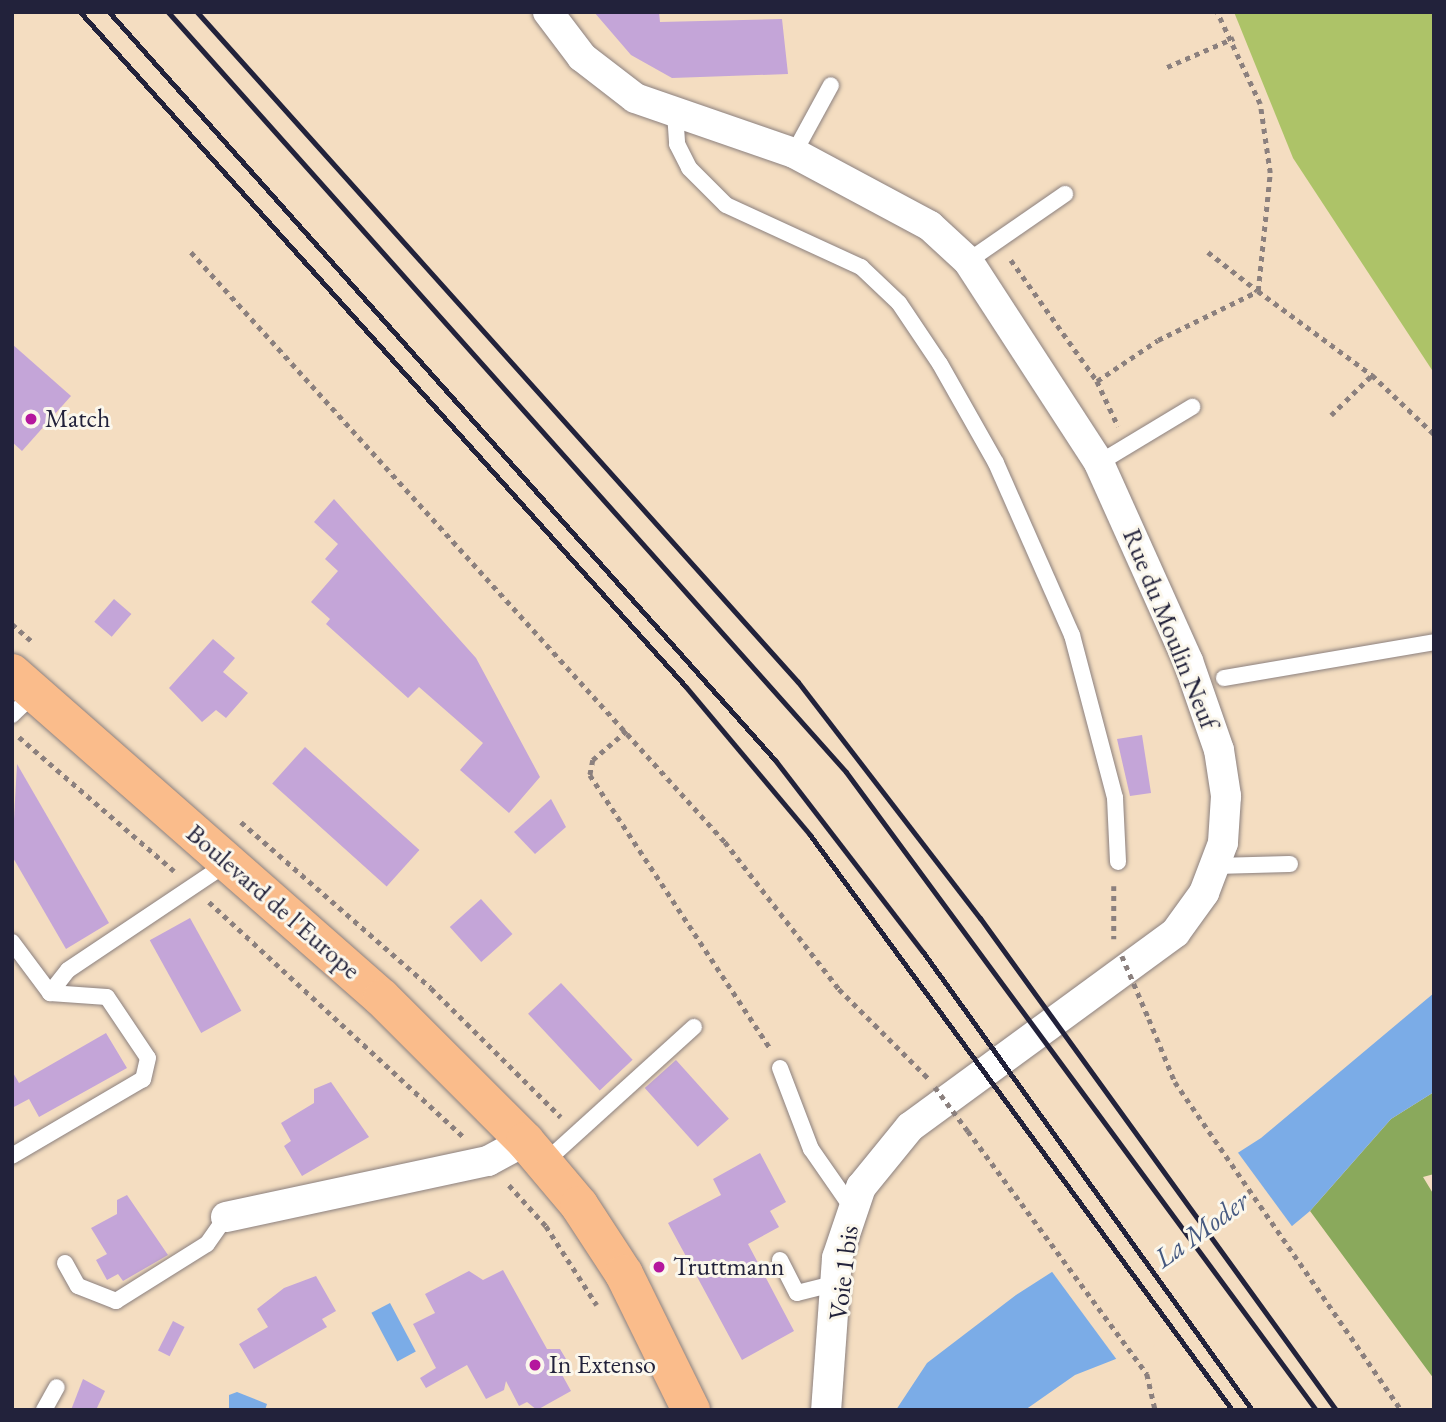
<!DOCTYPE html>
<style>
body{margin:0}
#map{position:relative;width:1446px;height:1422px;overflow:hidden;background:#f4ddc1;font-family:"EB Garamond",serif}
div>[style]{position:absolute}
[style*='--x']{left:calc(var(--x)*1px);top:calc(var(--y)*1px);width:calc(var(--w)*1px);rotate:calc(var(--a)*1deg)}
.green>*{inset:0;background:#adc368}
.forest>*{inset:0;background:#8aa95c}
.water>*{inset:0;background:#7bace7;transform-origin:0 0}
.pier>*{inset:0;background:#f4ddc1}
.building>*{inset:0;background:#c4a5d8;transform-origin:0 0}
.path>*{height:4.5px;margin-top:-2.25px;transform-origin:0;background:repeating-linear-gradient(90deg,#8b807e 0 5px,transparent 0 10px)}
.roads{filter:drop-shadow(0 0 2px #8b807e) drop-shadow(0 0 2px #8b807e)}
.lane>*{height:16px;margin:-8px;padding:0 8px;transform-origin:8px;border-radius:8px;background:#fff}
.street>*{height:30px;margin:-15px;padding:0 15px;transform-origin:15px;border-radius:15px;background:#fff}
.primary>*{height:38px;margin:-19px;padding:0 19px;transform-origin:19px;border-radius:19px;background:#fabc8b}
.rail>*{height:5px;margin:-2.5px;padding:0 2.5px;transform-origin:2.5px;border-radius:2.5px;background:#22223b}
.path-bridge>*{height:4.5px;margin-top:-2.25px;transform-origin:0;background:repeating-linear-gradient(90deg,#8b807e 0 5px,transparent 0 10px)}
.dots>*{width:19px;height:19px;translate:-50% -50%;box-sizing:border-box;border:4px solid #fbf7ec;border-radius:50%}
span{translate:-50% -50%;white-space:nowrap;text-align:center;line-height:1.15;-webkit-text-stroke:6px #fbf7ec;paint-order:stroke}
.poi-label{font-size:26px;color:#22223b}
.left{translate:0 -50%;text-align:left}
.street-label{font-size:26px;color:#22223b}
.water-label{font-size:28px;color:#465980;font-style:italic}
.frame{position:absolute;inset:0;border:14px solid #22223b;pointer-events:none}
</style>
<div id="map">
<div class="green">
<div style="clip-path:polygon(1234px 12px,1434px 12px,1434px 373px,1293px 158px)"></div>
</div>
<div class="forest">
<div style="clip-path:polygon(1434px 1092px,1434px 1174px,1423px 1177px,1434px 1195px,1434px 1379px,1310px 1211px,1391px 1119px)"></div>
</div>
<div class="water">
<div style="clip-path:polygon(1434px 993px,1434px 1092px,1391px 1119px,1310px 1211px,1149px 1346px,1075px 1375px,1025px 1410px,896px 1410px,927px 1363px,1016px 1295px,1261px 1138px)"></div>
<div style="left:390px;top:1303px;width:55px;height:21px;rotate:62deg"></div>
<div style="clip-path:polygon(237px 1392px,267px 1404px,265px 1410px,229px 1410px,229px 1395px)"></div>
</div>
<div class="pier">
<div style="clip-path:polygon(1236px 1150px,1294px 1229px,1151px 1348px,1120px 1364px,1050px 1269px)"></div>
</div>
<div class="building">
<div style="clip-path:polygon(594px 12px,659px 12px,660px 22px,782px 19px,788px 74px,672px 78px,631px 55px)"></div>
<div style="clip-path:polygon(12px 344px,71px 396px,22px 451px,12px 442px)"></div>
<div style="clip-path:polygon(334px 499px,476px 658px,540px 777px,509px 813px,460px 770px,483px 743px,419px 687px,408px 698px,326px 624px,330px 619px,311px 602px,338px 571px,325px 559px,338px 544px,314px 522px)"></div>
<div style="left:114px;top:599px;width:23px;height:30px;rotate:41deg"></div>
<div style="clip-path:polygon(213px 639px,235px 658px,223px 672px,248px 693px,226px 718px,216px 710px,202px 722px,169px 688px)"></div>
<div style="clip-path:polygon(1142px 735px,1151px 793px,1130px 796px,1117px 739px)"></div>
<div style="left:305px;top:747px;width:154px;height:49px;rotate:42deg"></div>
<div style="clip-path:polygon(17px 764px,109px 923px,66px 949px,12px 856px)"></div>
<div style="clip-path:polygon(551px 799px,566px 827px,535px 854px,514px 832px)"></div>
<div style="left:481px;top:899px;width:47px;height:42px;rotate:48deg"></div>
<div style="left:190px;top:918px;width:106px;height:46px;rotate:61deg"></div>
<div style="left:561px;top:983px;width:105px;height:45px;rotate:47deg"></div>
<div style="clip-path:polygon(106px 1033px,127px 1068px,39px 1117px,29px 1099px,12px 1108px,12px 1071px,19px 1083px)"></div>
<div style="left:676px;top:1060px;width:79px;height:42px;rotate:48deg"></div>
<div style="clip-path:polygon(331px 1082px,369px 1137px,302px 1176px,284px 1146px,291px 1141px,281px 1123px,314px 1103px,314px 1089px)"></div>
<div style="clip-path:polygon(760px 1153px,786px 1202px,770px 1211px,779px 1227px,748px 1244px,794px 1331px,742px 1360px,668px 1223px,721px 1195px,713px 1179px)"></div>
<div style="clip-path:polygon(127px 1195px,168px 1255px,123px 1281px,118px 1274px,107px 1280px,96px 1260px,107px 1254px,91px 1228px,117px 1214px,117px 1200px)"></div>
<div style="clip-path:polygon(503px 1270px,547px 1349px,560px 1349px,566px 1359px,560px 1371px,571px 1391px,537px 1410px,527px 1402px,519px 1406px,506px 1381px,504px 1390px,486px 1399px,467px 1365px,426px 1388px,420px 1378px,436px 1368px,413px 1324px,435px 1313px,425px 1294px,469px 1271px,483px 1280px)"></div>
<div style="clip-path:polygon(316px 1276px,336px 1311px,322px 1319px,327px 1327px,254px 1369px,239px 1344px,268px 1327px,257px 1309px,284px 1288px)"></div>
<div style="left:173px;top:1321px;width:13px;height:33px;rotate:27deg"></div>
<div style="clip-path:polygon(83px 1379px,105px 1391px,96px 1410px,71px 1410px)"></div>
</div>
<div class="path">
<div style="--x:1167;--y:67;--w:73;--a:-23.4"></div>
<div style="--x:191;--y:252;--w:796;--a:47.85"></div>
<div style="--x:725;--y:842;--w:186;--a:52.2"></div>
<div style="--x:839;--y:989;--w:126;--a:45"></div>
<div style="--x:1208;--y:252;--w:63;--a:38"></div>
<div style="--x:1258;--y:291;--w:119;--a:-84.2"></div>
<div style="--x:1270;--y:173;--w:70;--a:-98.2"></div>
<div style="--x:1260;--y:104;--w:102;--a:-115.1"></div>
<div style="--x:1011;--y:260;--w:148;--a:54.6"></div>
<div style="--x:1097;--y:381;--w:50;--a:65"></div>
<div style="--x:1097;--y:381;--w:73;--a:-33.9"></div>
<div style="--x:1158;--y:340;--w:111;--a:-26.1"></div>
<div style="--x:1258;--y:291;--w:142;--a:36.4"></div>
<div style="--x:1372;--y:375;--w:86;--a:43.6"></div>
<div style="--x:1331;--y:415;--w:57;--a:-44.3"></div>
<div style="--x:12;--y:624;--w:28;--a:41"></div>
<div style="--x:627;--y:731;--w:45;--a:139.5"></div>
<div style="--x:593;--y:760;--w:15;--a:101"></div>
<div style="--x:590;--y:775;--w:327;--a:56.6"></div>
<div style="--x:19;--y:737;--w:205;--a:40.8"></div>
<div style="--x:241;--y:822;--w:252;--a:41.1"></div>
<div style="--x:431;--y:988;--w:183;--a:44.8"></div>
<div style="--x:1114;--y:886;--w:53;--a:90"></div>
<div style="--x:209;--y:902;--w:345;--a:42.7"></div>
<div style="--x:1149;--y:1019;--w:68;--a:67.6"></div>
<div style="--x:1175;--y:1082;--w:398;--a:55.4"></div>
<div style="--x:968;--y:1131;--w:302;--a:53.6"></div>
<div style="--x:1147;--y:1374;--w:37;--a:77"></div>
<div style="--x:509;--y:1185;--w:55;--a:47.9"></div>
<div style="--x:546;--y:1226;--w:94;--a:57.2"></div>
</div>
<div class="roads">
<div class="lane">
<div style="--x:675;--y:113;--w:31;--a:86"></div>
<div style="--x:677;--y:144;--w:27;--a:63"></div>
<div style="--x:689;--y:168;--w:52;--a:45"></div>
<div style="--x:726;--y:205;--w:149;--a:24.7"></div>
<div style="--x:861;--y:267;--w:52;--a:43.5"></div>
<div style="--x:899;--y:303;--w:73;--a:56.1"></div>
<div style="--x:940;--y:364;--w:114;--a:60.5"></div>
<div style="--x:996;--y:463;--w:188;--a:66.2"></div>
<div style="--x:1072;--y:635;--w:169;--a:75.2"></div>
<div style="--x:1115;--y:798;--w:64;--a:87.3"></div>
<div style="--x:794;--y:153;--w:77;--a:-61.4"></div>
<div style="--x:968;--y:261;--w:118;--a:-34.6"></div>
<div style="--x:1099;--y:463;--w:109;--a:-31.1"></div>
<div style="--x:1224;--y:678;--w:213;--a:-9.7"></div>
<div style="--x:12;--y:715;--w:32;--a:-44"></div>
<div style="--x:1215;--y:866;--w:75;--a:-1.5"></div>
<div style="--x:12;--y:942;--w:64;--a:53.3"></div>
<div style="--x:50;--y:993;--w:57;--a:4"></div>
<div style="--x:107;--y:997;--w:73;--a:56.1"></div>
<div style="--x:148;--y:1058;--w:22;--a:103"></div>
<div style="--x:143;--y:1079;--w:152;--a:149.6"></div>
<div style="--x:50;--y:993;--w:29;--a:-52"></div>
<div style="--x:68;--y:970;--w:192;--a:-33.8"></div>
<div style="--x:780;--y:1068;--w:87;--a:69.1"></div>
<div style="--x:811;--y:1149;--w:72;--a:55.2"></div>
<div style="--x:545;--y:1162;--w:201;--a:-42.2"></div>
<div style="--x:780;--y:1260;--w:37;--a:63"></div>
<div style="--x:797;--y:1293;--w:38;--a:-14"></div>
<div style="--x:65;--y:1263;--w:26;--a:61"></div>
<div style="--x:78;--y:1286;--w:41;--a:21.5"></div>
<div style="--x:116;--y:1301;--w:107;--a:-32.1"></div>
<div style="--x:207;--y:1244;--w:33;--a:-55"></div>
<div style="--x:44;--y:1410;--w:26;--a:-61"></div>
</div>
<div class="street">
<div style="--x:548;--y:12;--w:56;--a:52.9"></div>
<div style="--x:582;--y:57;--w:67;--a:37.7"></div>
<div style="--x:635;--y:98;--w:168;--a:19.1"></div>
<div style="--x:794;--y:153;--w:154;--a:28.2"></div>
<div style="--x:930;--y:226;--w:52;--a:42.6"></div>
<div style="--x:968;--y:261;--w:241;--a:57"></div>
<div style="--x:1099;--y:463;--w:217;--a:65.8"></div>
<div style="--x:1188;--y:661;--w:94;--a:70.8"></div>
<div style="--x:1219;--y:750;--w:47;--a:81.3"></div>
<div style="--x:1226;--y:796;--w:47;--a:93.7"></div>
<div style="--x:1223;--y:843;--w:53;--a:110.8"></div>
<div style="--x:1204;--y:893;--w:49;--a:125.9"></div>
<div style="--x:1175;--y:933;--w:328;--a:143.8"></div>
<div style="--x:910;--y:1127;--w:77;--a:129.2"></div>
<div style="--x:861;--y:1187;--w:75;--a:108.7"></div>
<div style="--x:837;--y:1258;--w:152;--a:94.1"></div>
<div style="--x:226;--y:1217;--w:268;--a:-12.1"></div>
<div style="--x:488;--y:1161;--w:42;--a:-28.4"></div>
</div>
<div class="primary">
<div style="--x:12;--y:673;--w:492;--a:41.3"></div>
<div style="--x:382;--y:998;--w:202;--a:45"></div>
<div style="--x:525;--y:1141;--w:84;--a:49.8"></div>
<div style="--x:579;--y:1205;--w:82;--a:56.9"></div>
<div style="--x:624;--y:1274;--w:152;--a:63.8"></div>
</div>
</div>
<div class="rail">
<div style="--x:80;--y:12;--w:907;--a:48.08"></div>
<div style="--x:686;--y:687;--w:193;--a:50"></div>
<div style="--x:810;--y:835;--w:713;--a:53.72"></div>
<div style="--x:109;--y:12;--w:1002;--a:48.32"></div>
<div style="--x:775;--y:760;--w:242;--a:52.4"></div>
<div style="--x:923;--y:952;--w:564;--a:54.31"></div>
<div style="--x:168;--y:12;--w:1018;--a:48.26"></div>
<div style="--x:846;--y:772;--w:792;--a:53.62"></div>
<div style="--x:197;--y:12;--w:900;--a:48.11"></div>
<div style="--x:798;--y:682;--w:298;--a:52.4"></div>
<div style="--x:980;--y:918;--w:607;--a:54.11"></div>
</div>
<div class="path-bridge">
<div style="--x:1122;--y:956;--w:69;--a:66.8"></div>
<div style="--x:935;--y:1087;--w:55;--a:53.1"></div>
</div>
<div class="dots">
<div style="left:31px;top:419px;background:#b5179e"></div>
<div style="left:659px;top:1267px;background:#b5179e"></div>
<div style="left:535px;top:1365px;background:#b5179e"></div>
</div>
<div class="poi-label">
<span class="left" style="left:45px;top:419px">Match</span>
<span class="left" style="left:673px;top:1267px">Truttmann</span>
<span class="left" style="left:549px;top:1365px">In Extenso</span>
</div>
<div class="street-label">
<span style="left:1170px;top:629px;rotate:68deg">Rue du Moulin Neuf</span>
<span style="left:273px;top:902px;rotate:41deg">Boulevard de l'Europe</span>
<span style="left:844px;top:1273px;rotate:-83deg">Voie 1 bis</span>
</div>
<div class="water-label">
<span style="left:1201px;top:1229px;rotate:-36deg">La Moder</span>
</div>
<div class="frame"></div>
</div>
